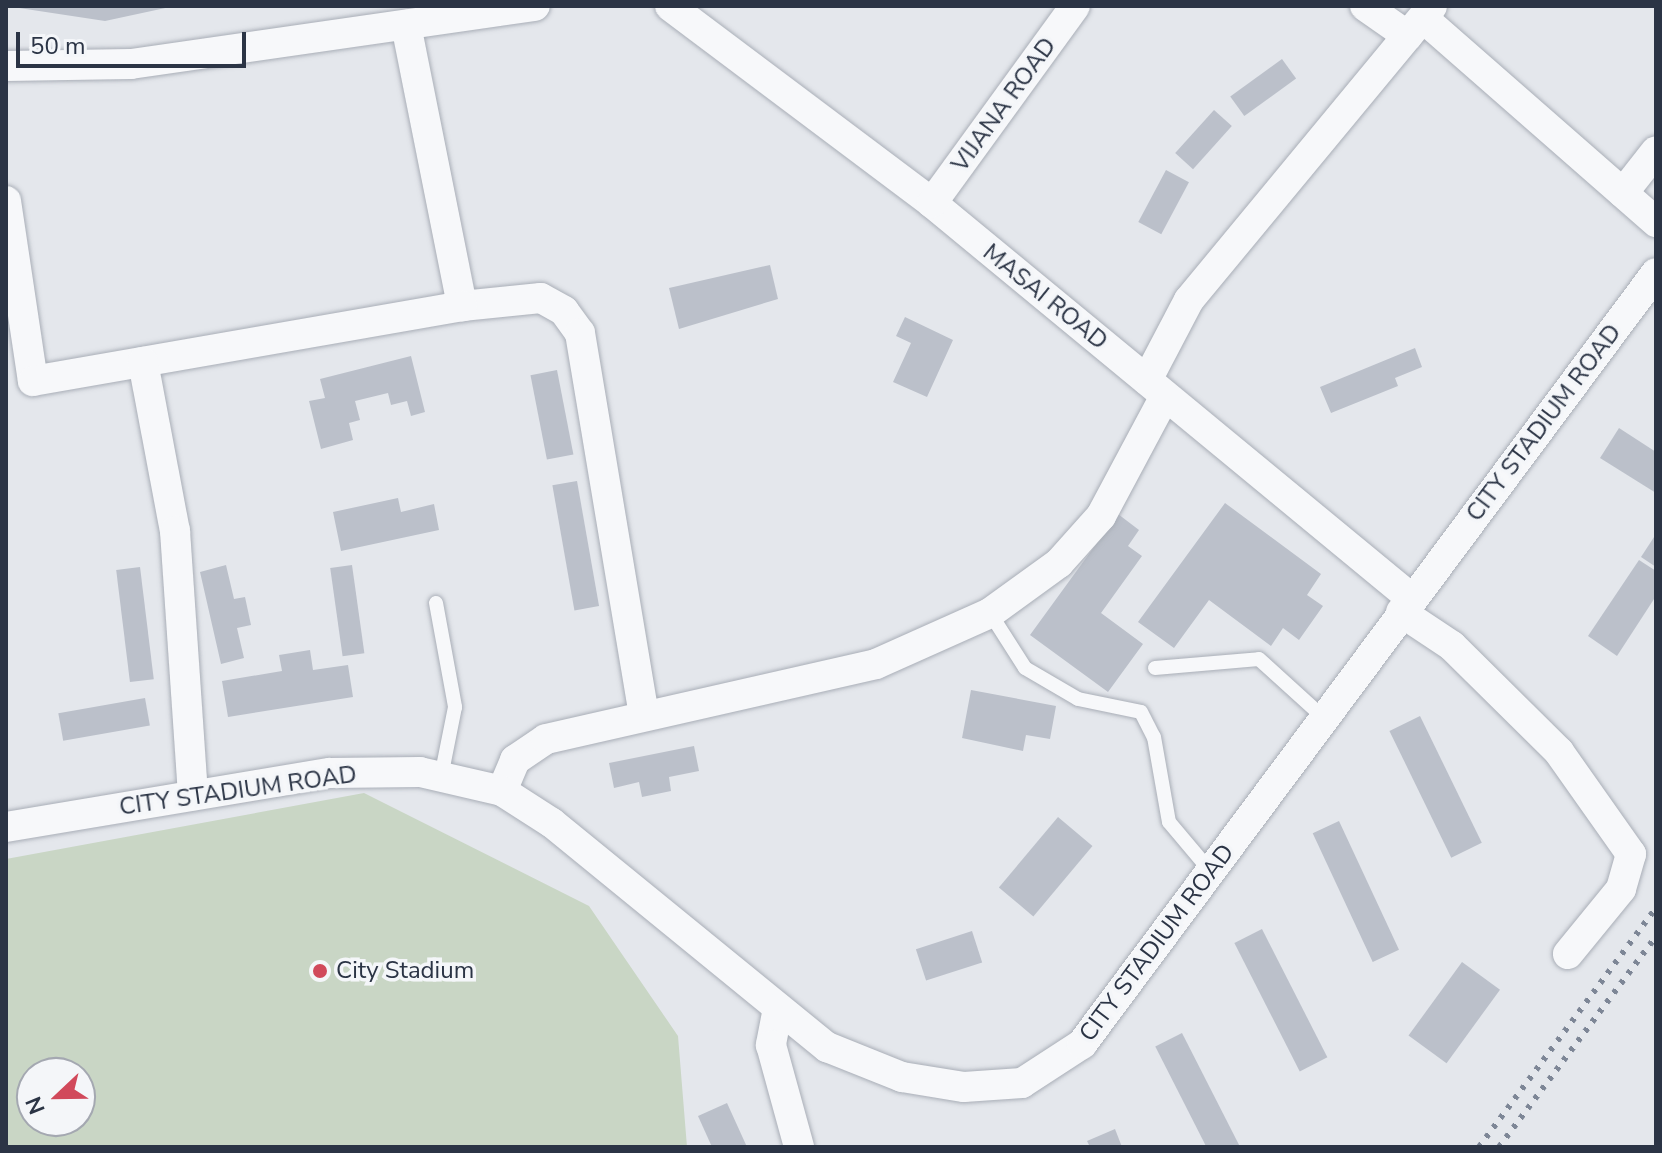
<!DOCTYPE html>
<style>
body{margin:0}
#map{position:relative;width:1662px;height:1153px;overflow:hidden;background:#e4e7ec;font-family:"Nunito Sans",sans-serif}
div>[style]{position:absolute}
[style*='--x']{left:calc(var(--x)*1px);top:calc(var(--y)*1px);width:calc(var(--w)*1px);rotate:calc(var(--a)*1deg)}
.green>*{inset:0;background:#c9d6c5}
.building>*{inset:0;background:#bbc0ca;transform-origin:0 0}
.roads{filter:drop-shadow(0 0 2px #a9aeb7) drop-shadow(0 0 2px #a9aeb7)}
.service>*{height:14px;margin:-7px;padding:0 7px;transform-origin:7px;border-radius:7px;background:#f7f8fa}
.minor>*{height:30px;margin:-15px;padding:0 15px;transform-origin:15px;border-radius:15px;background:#f7f8fa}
.rail>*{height:6px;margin-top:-3px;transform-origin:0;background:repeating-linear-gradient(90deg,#7d8696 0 4px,transparent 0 12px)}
.dots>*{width:22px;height:22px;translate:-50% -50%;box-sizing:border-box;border:4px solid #f4f6f9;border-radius:50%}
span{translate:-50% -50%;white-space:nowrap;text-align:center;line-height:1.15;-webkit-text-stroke:7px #f4f6f9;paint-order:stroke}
.street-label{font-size:24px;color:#2b3445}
.poi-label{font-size:24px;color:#2b3445}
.left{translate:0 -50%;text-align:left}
.frame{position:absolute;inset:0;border:8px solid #2b3445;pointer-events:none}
.north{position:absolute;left:16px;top:1057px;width:80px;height:80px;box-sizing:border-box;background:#f4f6f9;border:2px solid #a4a8b1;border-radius:50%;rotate:248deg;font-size:22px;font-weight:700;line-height:32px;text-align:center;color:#2b3445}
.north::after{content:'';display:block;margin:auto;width:28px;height:36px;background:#d1495b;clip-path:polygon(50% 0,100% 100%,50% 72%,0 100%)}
.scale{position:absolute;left:16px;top:32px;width:230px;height:36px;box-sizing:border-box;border:4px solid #2b3445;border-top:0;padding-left:10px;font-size:24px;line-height:28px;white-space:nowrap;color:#2b3445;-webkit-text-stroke:6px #f4f6f9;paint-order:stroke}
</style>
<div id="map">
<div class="green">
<div style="clip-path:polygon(evenodd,364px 793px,589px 906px,678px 1036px,687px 1147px,6px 1147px,6px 859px,364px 793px,32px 1073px,80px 1073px,80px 1121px,32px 1121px,32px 1073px)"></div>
</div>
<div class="building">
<div style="clip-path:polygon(6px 6px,170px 6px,170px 7px,105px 21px)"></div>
<div style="left:1282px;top:59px;width:24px;height:64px;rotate:54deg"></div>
<div style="left:1214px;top:110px;width:24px;height:58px;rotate:42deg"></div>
<div style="left:1166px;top:170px;width:26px;height:59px;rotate:28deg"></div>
<div style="clip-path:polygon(770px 265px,778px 299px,679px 329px,669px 288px)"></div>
<div style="clip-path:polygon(905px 317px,953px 340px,927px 397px,893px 382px,911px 343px,896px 336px)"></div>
<div style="clip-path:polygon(1415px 348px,1422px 367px,1395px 378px,1398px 386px,1331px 413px,1320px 387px)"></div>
<div style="clip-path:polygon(411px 356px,425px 412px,411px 416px,407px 401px,391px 405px,388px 393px,355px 401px,360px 420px,349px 423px,353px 440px,321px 449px,309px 401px,325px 398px,320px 379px)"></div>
<div style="left:557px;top:370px;width:86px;height:27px;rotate:79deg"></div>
<div style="clip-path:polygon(1619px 428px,1656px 452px,1656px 493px,1600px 458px)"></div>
<div style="left:577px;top:481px;width:127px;height:25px;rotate:80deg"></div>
<div style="clip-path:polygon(398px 498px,401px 512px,434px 504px,439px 530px,341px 551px,333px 512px)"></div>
<div style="clip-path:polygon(1225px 503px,1321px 574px,1307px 595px,1323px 606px,1299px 640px,1283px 628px,1271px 646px,1209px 600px,1174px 648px,1138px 622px)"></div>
<div style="clip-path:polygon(1118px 514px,1139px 530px,1128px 546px,1142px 556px,1101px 613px,1143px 644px,1108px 692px,1030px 635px)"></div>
<div style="clip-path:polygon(1656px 534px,1656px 567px,1641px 557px)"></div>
<div style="clip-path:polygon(1639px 560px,1656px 571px,1656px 596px,1617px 656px,1588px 636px)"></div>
<div style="clip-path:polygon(226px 565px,234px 599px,245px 597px,251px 625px,237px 628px,244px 658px,221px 664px,200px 572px)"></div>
<div style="left:352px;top:565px;width:89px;height:22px;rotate:82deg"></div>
<div style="left:140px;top:567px;width:113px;height:24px;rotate:83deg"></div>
<div style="clip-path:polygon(310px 650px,313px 670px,348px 665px,353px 697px,228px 717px,222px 681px,282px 671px,279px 655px)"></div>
<div style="clip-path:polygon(971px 690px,1056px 706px,1050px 739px,1026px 735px,1023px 751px,962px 738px)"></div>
<div style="left:145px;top:698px;width:28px;height:88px;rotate:80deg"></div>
<div style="left:1420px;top:716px;width:141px;height:34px;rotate:64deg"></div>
<div style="clip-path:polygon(694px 746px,699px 771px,669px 777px,671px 791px,642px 797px,639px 782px,614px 788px,609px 763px)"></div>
<div style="left:1058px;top:817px;width:45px;height:92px;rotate:40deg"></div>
<div style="left:1339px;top:821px;width:142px;height:29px;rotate:65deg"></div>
<div style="left:1262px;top:929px;width:144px;height:31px;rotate:63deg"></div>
<div style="left:972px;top:931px;width:33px;height:59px;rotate:72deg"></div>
<div style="left:1462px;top:962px;width:47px;height:91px;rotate:36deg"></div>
<div style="left:1182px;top:1033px;width:128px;height:30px;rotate:63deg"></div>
<div style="clip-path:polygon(727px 1103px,747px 1147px,712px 1147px,698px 1116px)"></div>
<div style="clip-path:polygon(1115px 1129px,1122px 1147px,1090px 1147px,1087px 1141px)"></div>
</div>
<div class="roads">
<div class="service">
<div style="--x:436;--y:603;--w:106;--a:79.6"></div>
<div style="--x:455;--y:707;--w:71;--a:101.3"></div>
<div style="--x:990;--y:613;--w:65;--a:57.5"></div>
<div style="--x:1025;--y:668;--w:61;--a:30.3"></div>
<div style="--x:1078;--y:699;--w:64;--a:11.7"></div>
<div style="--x:1141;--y:712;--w:28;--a:63"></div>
<div style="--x:1154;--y:737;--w:86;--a:80"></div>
<div style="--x:1169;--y:822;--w:67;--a:49.9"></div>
<div style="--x:1155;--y:668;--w:104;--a:-4.9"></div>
<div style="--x:1259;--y:659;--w:88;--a:42.2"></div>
</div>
<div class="minor">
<div style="--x:670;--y:6;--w:328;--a:36.9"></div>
<div style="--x:932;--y:203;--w:621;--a:39.51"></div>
<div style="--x:1365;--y:6;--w:52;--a:34.9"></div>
<div style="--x:1423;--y:18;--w:310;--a:41.2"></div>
<div style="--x:406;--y:25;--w:287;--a:78.7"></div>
<div style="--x:462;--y:306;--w:79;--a:-5.8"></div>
<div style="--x:541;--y:298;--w:26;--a:29"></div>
<div style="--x:564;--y:311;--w:27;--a:54"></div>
<div style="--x:580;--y:333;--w:387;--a:80.5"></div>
<div style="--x:6;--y:66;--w:125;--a:-0.9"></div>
<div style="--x:131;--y:64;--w:408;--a:-8.2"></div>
<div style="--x:1623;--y:193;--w:53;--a:-51.8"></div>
<div style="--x:6;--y:201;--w:182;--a:81.5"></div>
<div style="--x:33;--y:381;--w:436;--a:-9.9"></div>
<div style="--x:932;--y:203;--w:243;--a:-54"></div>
<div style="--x:143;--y:362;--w:172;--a:79.3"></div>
<div style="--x:175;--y:531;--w:265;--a:86.1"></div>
<div style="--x:1147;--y:380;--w:90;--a:-62.3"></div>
<div style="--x:1189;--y:300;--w:381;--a:-50.4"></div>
<div style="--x:1401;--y:612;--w:61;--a:33.7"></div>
<div style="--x:1452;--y:646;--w:151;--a:44.7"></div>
<div style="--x:1559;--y:752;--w:125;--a:54.8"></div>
<div style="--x:1631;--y:854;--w:36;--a:106"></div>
<div style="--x:1621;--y:889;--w:84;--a:129.2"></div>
<div style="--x:502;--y:791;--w:34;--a:-67"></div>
<div style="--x:515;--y:760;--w:37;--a:-34"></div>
<div style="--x:546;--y:739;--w:338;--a:-12.8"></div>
<div style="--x:876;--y:664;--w:125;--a:-24.1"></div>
<div style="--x:990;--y:613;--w:85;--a:-35.9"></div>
<div style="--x:1059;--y:563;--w:63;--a:-48.2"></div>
<div style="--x:1101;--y:516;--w:136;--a:-61.9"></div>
<div style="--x:6;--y:827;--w:328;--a:-9.5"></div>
<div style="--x:330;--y:773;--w:90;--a:-0.6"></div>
<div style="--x:420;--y:772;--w:84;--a:13"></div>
<div style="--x:502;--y:791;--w:59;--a:32.6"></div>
<div style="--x:552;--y:823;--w:355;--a:39.2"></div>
<div style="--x:827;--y:1047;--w:81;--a:21.8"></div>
<div style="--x:902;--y:1077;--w:63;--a:9.2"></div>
<div style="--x:964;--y:1087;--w:58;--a:-3.9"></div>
<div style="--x:1022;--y:1083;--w:72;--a:-33"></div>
<div style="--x:1082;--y:1044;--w:961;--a:-53.33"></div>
<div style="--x:778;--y:1008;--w:38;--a:101"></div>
<div style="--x:771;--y:1045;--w:106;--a:74.6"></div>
</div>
</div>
<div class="rail">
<div style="--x:1479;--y:1147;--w:297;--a:-53.5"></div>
<div style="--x:1499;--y:1147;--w:263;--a:-53.3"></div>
</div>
<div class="dots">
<div style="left:320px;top:971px;background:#d1495b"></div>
</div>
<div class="street-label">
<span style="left:1004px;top:105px;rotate:-54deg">VIJANA ROAD</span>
<span style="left:1045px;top:297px;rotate:39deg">MASAI ROAD</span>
<span style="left:1544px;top:423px;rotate:-53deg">CITY STADIUM ROAD</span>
<span style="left:238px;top:791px;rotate:-8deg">CITY STADIUM ROAD</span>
<span style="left:1157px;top:943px;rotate:-53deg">CITY STADIUM ROAD</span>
</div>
<div class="poi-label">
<span class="left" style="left:336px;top:971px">City Stadium</span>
</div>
<div class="frame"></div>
<div class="north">N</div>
<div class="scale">50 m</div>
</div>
